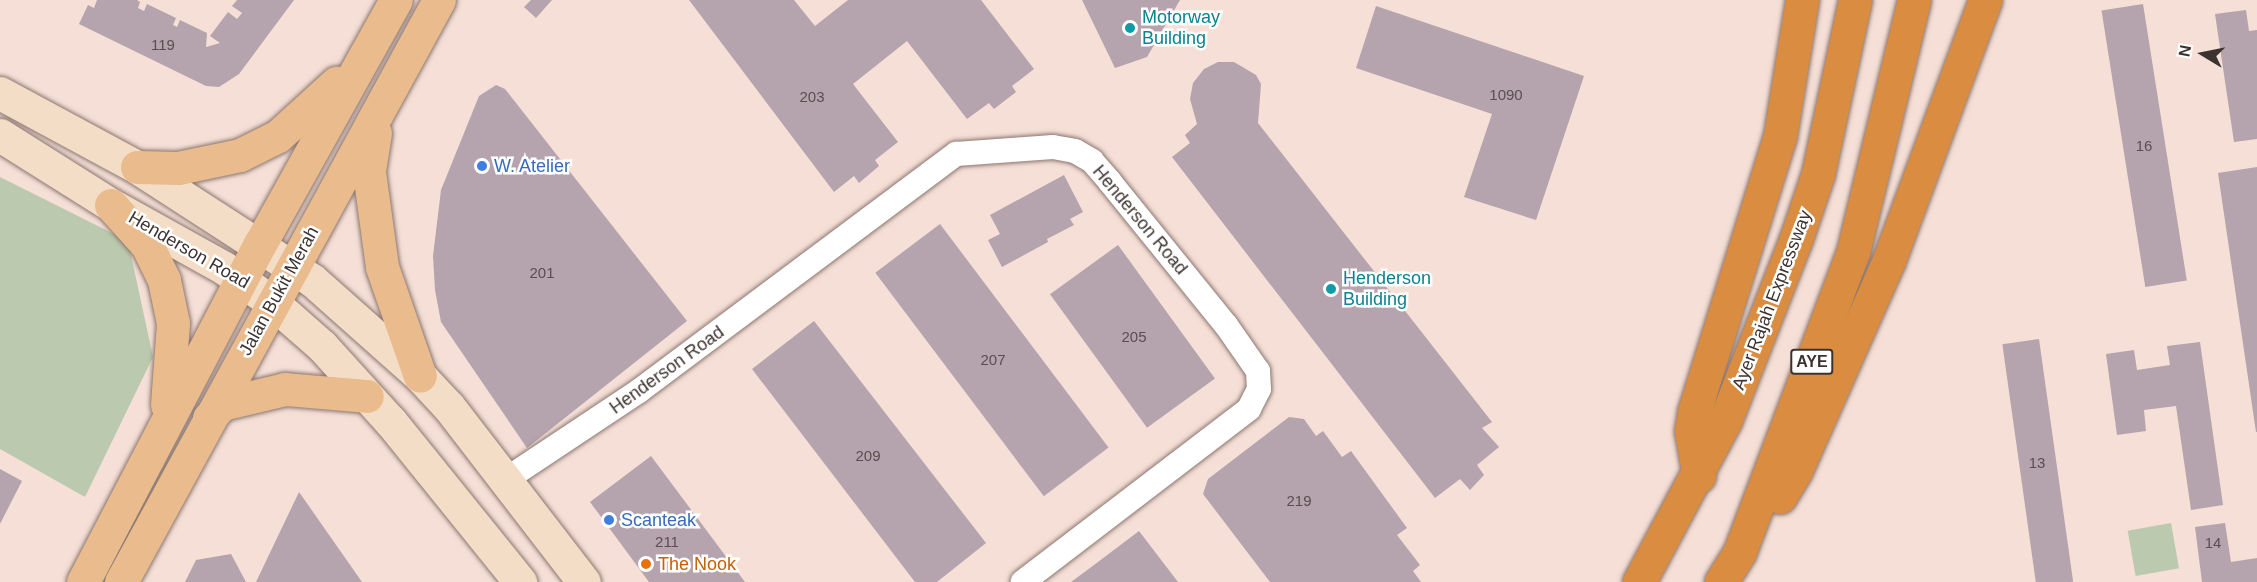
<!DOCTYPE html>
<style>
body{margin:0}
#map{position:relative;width:2257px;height:582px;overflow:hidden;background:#f5dfd7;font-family:Arial,sans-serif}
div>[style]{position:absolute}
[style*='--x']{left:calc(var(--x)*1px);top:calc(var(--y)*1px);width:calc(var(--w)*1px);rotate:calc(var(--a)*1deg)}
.green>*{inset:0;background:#bbcaae;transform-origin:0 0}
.building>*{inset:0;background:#b5a3ae;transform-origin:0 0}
.roads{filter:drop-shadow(0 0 2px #8b7770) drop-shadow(0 0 2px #8b7770)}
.minor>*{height:24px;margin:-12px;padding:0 12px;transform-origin:12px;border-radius:12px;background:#fff}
.secondary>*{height:33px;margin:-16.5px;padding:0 16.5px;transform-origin:16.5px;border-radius:16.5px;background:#f4ddc6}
.primary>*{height:33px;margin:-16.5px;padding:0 16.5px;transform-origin:16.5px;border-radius:16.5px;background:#e9bb8d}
.motorway>*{height:33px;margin:-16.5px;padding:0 16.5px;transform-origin:16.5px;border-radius:16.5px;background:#da8d41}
.dots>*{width:16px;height:16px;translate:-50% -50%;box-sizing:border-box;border:3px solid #fff;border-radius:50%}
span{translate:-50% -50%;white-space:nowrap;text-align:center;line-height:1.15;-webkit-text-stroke:5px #fff;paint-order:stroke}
.number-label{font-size:15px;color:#5a4f50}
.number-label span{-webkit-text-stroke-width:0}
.shield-label span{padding:2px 4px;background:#fff;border:2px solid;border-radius:4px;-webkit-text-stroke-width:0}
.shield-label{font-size:16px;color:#3c3330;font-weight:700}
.culture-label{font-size:18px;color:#0d838f}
.left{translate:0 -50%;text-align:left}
.shop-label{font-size:18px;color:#366cbe}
.street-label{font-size:18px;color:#3c3330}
.food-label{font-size:18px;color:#c56008}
.north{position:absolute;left:2173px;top:24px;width:60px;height:60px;-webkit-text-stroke:4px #fff;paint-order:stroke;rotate:280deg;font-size:16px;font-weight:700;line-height:24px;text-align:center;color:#3c3330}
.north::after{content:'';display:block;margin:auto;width:21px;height:27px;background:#3c3330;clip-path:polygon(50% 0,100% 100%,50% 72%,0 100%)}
</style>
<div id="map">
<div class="green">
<div style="clip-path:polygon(0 177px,128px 241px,153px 357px,85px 497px,0 449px)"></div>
<div style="left:2171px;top:523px;width:46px;height:44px;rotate:80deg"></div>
</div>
<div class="building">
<div style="clip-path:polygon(97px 0,137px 0,140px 2px,138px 8px,144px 11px,147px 4px,176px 18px,173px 25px,177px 27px,180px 20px,207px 33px,206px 47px,220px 43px,210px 36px,228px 12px,237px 19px,242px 13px,232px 6px,237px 0,294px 0,239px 74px,219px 87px,206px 86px,79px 24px,88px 5px,94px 8px)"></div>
<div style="clip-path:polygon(531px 0,552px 0,536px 18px,524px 7px)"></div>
<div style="clip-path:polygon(689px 0,794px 0,815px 26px,848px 0,981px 0,1034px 69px,1012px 86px,1016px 92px,994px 109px,989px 103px,967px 119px,907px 41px,853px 84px,898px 142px,875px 160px,879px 166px,859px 183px,854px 176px,834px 192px)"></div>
<div style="clip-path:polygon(1082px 0,1180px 0,1147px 57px,1115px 68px)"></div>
<div style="left:2143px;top:4px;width:280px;height:42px;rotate:81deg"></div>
<div style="clip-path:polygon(1376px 6px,1584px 76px,1536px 220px,1464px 197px,1492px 114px,1356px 68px)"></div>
<div style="clip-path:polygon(2246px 10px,2249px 31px,2257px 30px,2257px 139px,2234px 142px,2215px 14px)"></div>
<div style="clip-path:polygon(1218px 62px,1234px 62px,1256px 75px,1261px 84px,1258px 123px,1492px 422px,1482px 428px,1499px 447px,1477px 465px,1484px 475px,1470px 490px,1460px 479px,1435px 498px,1172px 157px,1190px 143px,1185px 135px,1197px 124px,1190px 99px,1193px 83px,1204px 69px)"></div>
<div style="clip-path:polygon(496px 85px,505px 89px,687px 321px,527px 448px,441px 322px,435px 290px,433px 256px,441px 190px,479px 96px)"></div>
<div style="clip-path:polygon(2257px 167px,2257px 432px,2256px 432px,2218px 173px)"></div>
<div style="clip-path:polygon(1064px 175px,1083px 212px,1070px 219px,1074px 225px,1047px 239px,1048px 242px,1002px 267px,988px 240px,1000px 234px,990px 215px)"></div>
<div style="left:940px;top:224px;width:280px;height:81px;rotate:53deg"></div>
<div style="left:1118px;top:245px;width:165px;height:84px;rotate:54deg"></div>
<div style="clip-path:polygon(814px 321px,986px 543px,937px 582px,915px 582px,752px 369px)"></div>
<div style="left:2039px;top:339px;width:245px;height:37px;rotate:82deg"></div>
<div style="clip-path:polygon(2200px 342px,2223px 505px,2191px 510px,2176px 406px,2144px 410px,2146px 431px,2117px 435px,2106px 354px,2134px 350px,2137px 370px,2170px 365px,2167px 346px)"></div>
<div style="clip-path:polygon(1289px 417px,1304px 419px,1316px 436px,1323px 431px,1342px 457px,1351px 451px,1407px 528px,1397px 535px,1420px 565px,1413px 571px,1421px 582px,1270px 582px,1203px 494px,1208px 479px)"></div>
<div style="clip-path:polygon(651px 456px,745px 582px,649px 582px,590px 502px)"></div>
<div style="clip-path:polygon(0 469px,22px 481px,0 524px)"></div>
<div style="clip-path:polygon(299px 492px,362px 582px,256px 582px)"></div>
<div style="clip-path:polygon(2225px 523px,2231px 562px,2257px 558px,2257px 582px,2202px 582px,2195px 527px)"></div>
<div style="clip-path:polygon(1139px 531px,1178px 582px,1071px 582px,1094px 565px)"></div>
<div style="clip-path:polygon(231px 554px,246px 582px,185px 582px,196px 560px)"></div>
</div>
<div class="roads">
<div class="minor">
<div style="--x:508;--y:478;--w:157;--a:-33.6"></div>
<div style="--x:639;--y:391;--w:396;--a:-36.8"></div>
<div style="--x:956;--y:154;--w:97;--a:-4.1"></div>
<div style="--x:1053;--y:147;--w:22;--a:10"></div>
<div style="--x:1075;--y:151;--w:20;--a:30"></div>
<div style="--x:1092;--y:161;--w:28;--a:49"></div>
<div style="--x:1110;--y:182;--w:184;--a:51"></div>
<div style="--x:1226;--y:325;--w:56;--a:55.2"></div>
<div style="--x:1258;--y:371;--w:18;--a:87"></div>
<div style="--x:1259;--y:389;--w:22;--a:117"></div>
<div style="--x:1249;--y:409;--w:285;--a:142.6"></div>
</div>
<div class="secondary">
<div style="--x:0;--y:93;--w:156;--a:28.4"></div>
<div style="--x:137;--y:167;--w:208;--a:32.9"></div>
<div style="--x:312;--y:280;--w:144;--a:41.6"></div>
<div style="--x:420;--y:376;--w:42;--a:46.9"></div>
<div style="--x:449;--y:407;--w:221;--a:52.4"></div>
<div style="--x:0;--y:135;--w:131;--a:32.2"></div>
<div style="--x:111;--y:205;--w:129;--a:29.1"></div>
<div style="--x:224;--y:268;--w:60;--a:35.5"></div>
<div style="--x:273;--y:303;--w:65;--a:41.3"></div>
<div style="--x:322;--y:346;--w:103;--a:47.8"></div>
<div style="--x:391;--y:422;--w:206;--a:51.1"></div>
</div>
<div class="primary">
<div style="--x:375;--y:133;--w:39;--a:99"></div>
<div style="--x:369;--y:172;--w:96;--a:82.2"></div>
<div style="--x:382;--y:267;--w:115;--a:70.8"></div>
<div style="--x:137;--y:167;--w:41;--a:1.4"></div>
<div style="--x:178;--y:168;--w:63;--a:-11.8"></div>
<div style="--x:240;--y:155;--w:42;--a:-26.6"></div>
<div style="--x:278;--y:136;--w:79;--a:-42.4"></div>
<div style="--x:111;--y:205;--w:54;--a:48"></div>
<div style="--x:147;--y:245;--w:39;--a:64"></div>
<div style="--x:164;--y:280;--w:44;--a:78.2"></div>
<div style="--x:173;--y:323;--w:82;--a:94.2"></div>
<div style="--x:209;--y:418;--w:19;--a:-47"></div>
<div style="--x:222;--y:404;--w:65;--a:-13.4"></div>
<div style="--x:285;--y:389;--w:82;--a:4.9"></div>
<div style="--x:83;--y:582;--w:382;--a:-62.4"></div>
<div style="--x:260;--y:244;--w:279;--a:-60.9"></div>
<div style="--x:121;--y:582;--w:663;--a:-61.35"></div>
</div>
<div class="motorway">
<div style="--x:1699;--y:476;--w:46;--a:-100.1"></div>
<div style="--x:1691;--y:431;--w:19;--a:-81"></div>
<div style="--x:1694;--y:412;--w:289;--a:-72.7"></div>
<div style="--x:1780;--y:136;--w:138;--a:-80.8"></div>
<div style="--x:1780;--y:497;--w:31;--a:-59"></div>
<div style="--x:1796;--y:470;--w:230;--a:-66.1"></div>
<div style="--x:1889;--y:260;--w:277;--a:-69.7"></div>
<div style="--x:1639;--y:582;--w:183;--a:-61.9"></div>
<div style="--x:1725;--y:421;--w:195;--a:-68.7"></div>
<div style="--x:1796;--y:239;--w:69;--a:-71.3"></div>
<div style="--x:1818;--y:174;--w:178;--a:-78"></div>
<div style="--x:1721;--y:582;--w:36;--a:-58"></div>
<div style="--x:1740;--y:551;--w:320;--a:-69.3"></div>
<div style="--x:1853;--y:252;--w:259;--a:-76.4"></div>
</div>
</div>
<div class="dots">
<div style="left:1130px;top:28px;background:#0f9aa8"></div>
<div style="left:482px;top:166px;background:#3f7fe0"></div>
<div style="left:1331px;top:289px;background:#0f9aa8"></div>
<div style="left:609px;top:520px;background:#3f7fe0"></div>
<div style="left:646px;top:564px;background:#e8710a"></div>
</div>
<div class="number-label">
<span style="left:163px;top:45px">119</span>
<span style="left:1506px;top:95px">1090</span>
<span style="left:812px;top:97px">203</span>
<span style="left:2144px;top:146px">16</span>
<span style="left:542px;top:273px">201</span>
<span style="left:1134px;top:337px">205</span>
<span style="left:993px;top:360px">207</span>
<span style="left:868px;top:456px">209</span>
<span style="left:2037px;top:463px">13</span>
<span style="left:1299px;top:501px">219</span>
<span style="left:667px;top:542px">211</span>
<span style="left:2213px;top:543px">14</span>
</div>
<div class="shield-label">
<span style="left:1812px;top:362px">AYE</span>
</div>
<div class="culture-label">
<span class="left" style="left:1142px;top:28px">Motorway<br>Building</span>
<span class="left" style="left:1343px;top:289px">Henderson<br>Building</span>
</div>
<div class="shop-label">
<span class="left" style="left:494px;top:166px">W. Atelier</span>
<span class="left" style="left:621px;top:520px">Scanteak</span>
</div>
<div class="street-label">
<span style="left:1140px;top:220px;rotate:50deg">Henderson Road</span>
<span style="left:189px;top:250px;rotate:30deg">Henderson Road</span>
<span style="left:279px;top:291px;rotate:-61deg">Jalan Bukit Merah</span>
<span style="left:1772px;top:300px;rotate:-69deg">Ayer Rajah Expressway</span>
<span style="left:667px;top:370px;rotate:-36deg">Henderson Road</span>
</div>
<div class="food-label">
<span class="left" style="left:658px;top:564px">The Nook</span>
</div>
<div class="north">N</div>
</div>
